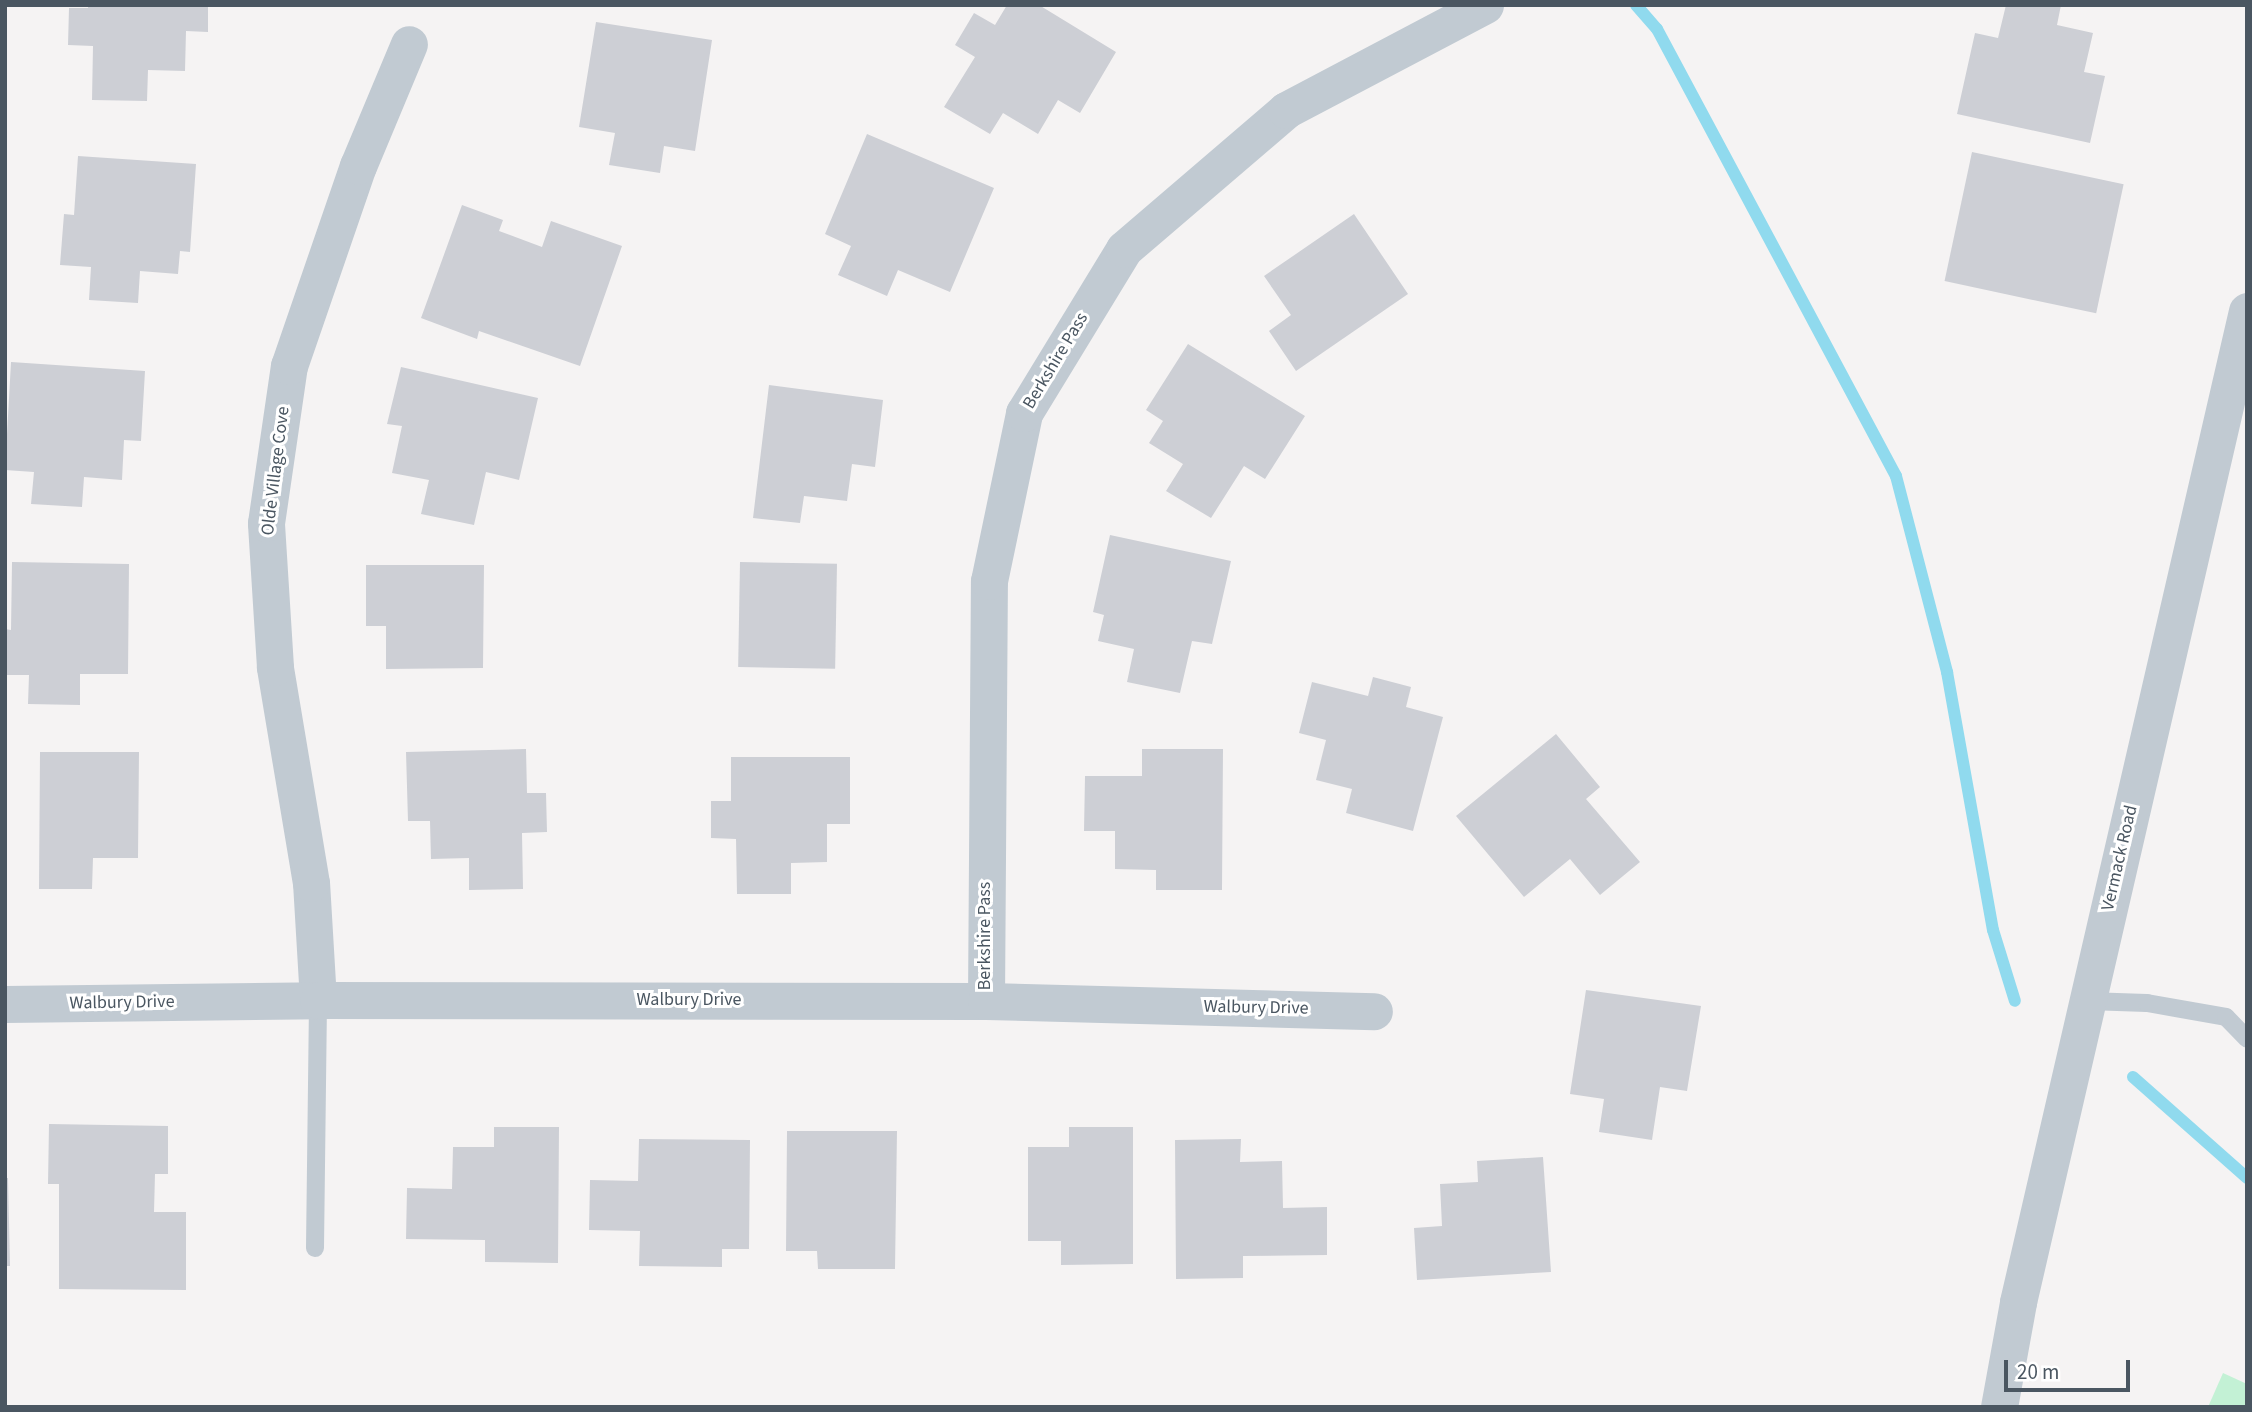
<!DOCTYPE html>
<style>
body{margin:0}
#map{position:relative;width:2252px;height:1412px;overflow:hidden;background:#f5f3f3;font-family:"Source Sans 3",sans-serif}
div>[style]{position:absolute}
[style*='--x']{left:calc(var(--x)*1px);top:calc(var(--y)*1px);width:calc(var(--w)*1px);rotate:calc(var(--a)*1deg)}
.green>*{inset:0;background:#c3f1d5}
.stream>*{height:12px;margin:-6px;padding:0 6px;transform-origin:6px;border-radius:6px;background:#90daee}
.building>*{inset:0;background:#cdcfd5;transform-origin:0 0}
.service>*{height:18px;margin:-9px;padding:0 9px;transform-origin:9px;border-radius:9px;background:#c1cad2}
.minor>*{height:37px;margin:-18.5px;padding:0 18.5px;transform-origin:18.5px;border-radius:18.5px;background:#c1cad2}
span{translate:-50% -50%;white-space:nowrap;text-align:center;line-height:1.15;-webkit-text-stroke:6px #fff;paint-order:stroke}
.street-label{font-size:18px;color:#4a5661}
.frame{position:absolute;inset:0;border:7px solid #4a5661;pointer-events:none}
.scale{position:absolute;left:2004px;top:1360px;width:126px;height:32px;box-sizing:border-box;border:4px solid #4a5661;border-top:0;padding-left:9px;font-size:21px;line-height:24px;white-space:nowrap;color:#4a5661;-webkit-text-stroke:5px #fff;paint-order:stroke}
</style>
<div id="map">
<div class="green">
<div style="clip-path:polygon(2223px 1373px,2247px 1384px,2247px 1407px,2208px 1407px)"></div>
</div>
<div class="stream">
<div style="--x:1636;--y:5;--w:32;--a:49"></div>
<div style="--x:1657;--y:29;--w:507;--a:61.87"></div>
<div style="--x:1896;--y:476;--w:203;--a:75.4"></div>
<div style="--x:1947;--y:672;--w:262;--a:79.9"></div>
<div style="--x:1993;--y:930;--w:74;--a:72.8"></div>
<div style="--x:2133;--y:1077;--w:152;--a:41.5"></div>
</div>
<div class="building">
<div style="clip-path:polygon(88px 5px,208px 5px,208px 32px,186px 31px,185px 71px,148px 70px,147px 101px,92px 100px,93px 46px,68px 45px,69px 8px,88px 8px)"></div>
<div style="clip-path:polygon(1007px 5px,1039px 5px,1116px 52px,1080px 113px,1058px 100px,1038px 134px,1003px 113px,990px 134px,944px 107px,975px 57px,955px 45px,974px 13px,995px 25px)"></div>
<div style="clip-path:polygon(2006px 5px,2061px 5px,2057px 25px,2093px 33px,2084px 72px,2105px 76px,2090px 143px,1957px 114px,1975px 33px,1998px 38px)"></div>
<div style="clip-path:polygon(596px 22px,712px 40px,695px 151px,664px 146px,660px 173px,609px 165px,615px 133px,579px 127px)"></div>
<div style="clip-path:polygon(867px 134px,994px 188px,950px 292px,898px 270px,887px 296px,838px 275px,851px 246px,825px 234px)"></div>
<div style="left:1972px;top:152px;width:155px;height:132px;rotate:12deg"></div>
<div style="clip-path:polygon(78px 156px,196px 164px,190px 252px,180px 251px,178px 274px,140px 271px,138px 303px,89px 300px,91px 267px,60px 265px,64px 214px,74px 215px)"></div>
<div style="clip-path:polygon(462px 205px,503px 220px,499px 231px,542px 247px,551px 221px,622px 246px,580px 366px,479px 331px,477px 339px,421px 318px)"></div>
<div style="clip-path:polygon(1354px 214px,1408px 294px,1296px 371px,1269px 331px,1291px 315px,1264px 276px)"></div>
<div style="clip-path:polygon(1188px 344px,1305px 416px,1265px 479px,1244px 466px,1211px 518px,1166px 491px,1183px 464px,1149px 443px,1163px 421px,1146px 410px)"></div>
<div style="clip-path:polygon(11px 362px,145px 371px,141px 441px,124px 440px,122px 480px,84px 477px,82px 507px,31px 504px,34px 472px,5px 470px)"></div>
<div style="clip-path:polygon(401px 367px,538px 398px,519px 480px,486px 472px,474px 525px,421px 514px,429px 480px,392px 473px,402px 426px,387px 424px)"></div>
<div style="clip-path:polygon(769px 385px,883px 400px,875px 467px,852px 464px,847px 501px,804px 496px,800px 523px,753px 518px)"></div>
<div style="clip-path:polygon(1110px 535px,1231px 561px,1212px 644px,1192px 641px,1180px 693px,1127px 682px,1134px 649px,1098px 641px,1104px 615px,1093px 612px)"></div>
<div style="clip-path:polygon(12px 562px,129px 564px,128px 674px,80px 674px,80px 705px,28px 704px,29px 675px,5px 675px,5px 629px,11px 630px)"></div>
<div style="left:740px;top:562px;width:97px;height:105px;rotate:1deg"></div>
<div style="clip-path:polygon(366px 565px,484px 565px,483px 668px,386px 669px,386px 626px,366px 626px)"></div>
<div style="clip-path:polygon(1373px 677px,1411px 687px,1406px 707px,1443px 717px,1413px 831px,1346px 813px,1352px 789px,1316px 780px,1326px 740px,1299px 733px,1312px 682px,1368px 696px)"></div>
<div style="clip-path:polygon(1556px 734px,1600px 787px,1586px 799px,1640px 862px,1600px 895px,1570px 859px,1524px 897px,1456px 816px)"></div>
<div style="clip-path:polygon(526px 749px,527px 793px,546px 793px,547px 832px,522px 833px,523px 889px,469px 890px,469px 858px,431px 859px,430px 821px,408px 821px,406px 752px)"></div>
<div style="clip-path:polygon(1142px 749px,1223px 749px,1222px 890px,1156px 890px,1156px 870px,1115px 869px,1115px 831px,1084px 831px,1085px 776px,1142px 776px)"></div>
<div style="clip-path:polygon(40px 752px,139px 752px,138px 858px,93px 858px,92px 889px,39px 889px)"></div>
<div style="clip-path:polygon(731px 757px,850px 757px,850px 824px,827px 824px,827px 862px,791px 863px,791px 894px,737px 894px,736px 839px,711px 838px,711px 801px,731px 801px)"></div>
<div style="clip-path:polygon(1586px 990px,1701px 1006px,1687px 1091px,1660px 1087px,1652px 1140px,1599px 1132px,1604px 1099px,1570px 1094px)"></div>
<div style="clip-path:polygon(49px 1124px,168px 1126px,168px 1174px,155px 1174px,154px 1212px,186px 1212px,186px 1290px,59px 1289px,59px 1184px,48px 1184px)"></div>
<div style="clip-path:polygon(494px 1127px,559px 1127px,558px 1263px,485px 1262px,485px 1240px,406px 1239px,407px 1188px,452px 1189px,453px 1147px,494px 1147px)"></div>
<div style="clip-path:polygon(1069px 1127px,1133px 1127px,1133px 1264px,1061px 1265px,1061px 1241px,1028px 1241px,1028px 1147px,1069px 1147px)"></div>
<div style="clip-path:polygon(787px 1131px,897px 1131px,895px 1269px,818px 1269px,817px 1251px,786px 1251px)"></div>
<div style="clip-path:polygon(639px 1139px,750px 1140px,749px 1249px,722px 1249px,722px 1267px,639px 1266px,640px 1231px,589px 1230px,590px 1180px,638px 1181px)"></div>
<div style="clip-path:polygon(1241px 1139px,1240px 1162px,1282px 1161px,1283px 1208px,1327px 1207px,1327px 1255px,1243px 1256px,1243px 1278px,1176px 1279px,1175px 1140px)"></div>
<div style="clip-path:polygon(1543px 1157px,1551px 1272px,1417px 1280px,1414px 1228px,1442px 1226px,1440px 1184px,1478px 1182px,1477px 1161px)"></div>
<div style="clip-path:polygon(5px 1178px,8px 1178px,10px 1266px,5px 1266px)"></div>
</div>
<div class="service">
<div style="--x:2087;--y:1001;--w:60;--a:1.9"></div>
<div style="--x:2147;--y:1003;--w:80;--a:10"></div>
<div style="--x:2226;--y:1017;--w:30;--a:46"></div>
<div style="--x:315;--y:1248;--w:248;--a:-89.3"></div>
</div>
<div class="minor">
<div style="--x:318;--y:1000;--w:117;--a:-93.4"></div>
<div style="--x:311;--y:883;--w:219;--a:-99.5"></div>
<div style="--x:275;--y:667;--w:144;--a:-93.6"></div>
<div style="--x:266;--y:523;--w:159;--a:-81.7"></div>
<div style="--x:289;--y:366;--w:212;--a:-71"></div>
<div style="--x:358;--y:166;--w:132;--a:-67.3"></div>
<div style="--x:986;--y:1001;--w:420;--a:-89.6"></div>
<div style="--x:989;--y:581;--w:172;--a:-78.2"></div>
<div style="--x:1024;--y:413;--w:192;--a:-58.6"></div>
<div style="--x:1124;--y:249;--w:213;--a:-40.6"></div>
<div style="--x:1286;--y:110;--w:225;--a:-27.8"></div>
<div style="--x:5;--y:1004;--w:313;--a:-0.7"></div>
<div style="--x:318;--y:1000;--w:668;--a:0.09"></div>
<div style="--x:986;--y:1001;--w:388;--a:1.5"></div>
<div style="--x:1999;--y:1407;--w:107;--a:-79.7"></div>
<div style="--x:2018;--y:1302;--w:1017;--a:-76.99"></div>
</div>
<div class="street-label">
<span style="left:1056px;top:361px;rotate:-59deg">Berkshire Pass</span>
<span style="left:276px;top:471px;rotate:-83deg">Olde Village Cove</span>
<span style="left:2120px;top:858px;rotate:-77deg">Vermack Road</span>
<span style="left:985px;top:936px;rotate:-90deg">Berkshire Pass</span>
<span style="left:689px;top:1000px">Walbury Drive</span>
<span style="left:122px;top:1003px;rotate:-1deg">Walbury Drive</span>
<span style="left:1256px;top:1008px;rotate:1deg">Walbury Drive</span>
</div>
<div class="frame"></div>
<div class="scale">20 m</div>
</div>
